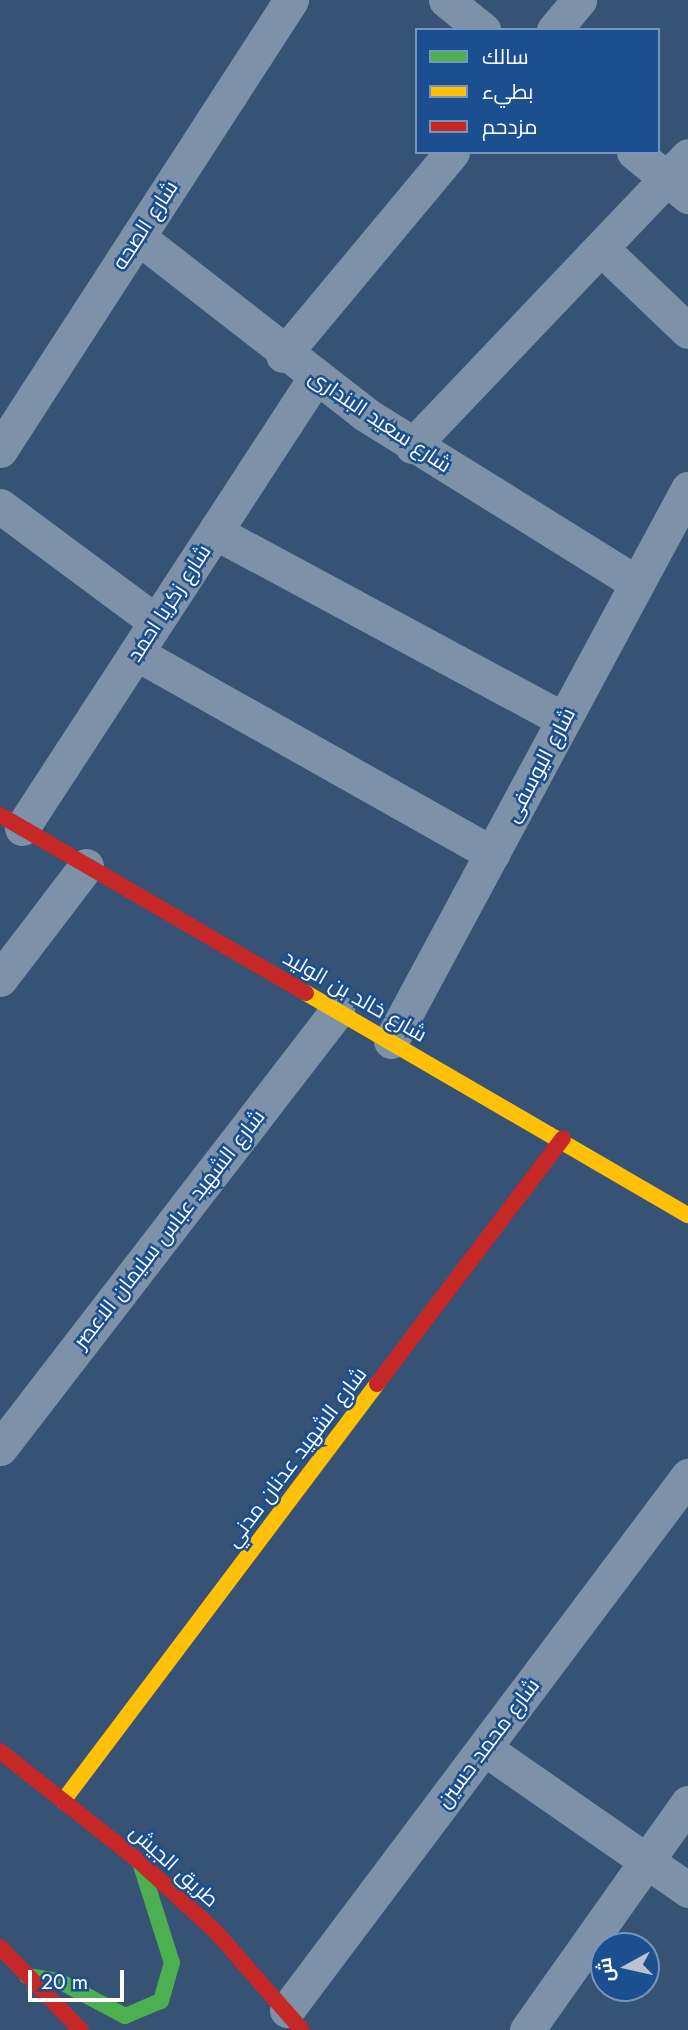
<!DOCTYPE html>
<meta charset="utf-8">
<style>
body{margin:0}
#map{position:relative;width:688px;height:2030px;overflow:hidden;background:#365274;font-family:Jost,Cairo,sans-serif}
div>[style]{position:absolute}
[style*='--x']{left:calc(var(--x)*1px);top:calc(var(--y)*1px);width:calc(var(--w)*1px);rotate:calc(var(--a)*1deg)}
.street>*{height:35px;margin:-17.5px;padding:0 17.5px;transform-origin:17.5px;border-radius:17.5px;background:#7d92a8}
.fast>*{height:16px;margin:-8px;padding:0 8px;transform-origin:8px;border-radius:8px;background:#4caf50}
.slow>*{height:16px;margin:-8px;padding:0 8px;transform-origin:8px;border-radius:8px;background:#ffc107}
.jam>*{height:16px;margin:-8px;padding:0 8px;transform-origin:8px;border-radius:8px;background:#c62828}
span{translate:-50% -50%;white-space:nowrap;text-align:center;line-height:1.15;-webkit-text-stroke:5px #1b4f8f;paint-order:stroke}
.street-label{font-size:21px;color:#fff}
.legend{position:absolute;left:415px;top:28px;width:245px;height:126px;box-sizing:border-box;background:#1b4f8f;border:2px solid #7695bc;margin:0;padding:9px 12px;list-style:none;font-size:21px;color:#fff}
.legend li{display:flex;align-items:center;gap:14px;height:35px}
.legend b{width:35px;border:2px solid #7695bc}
.north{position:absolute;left:590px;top:1932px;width:70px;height:70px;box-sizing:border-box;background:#1b4f8f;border:2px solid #7695bc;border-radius:50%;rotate:262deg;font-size:19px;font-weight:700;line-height:28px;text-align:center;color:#fff}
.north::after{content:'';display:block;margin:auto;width:24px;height:32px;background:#b9c2ce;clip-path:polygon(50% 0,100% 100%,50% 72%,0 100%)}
.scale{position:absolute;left:28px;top:1970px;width:96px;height:32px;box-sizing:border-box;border:4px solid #fff;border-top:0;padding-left:9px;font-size:21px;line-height:24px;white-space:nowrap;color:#fff;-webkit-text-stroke:5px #1b4f8f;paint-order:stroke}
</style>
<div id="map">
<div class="street">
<div style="--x:446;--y:0;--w:48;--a:39"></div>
<div style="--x:554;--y:30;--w:39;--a:-50"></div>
<div style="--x:634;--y:152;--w:70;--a:39.2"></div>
<div style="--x:138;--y:237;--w:288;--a:37.9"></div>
<div style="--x:365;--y:414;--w:320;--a:31.9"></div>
<div style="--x:601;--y:248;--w:120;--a:43.7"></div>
<div style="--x:283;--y:355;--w:264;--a:-50.2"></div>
<div style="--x:412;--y:446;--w:400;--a:-46.4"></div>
<div style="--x:0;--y:450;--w:536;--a:-57.11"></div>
<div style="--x:0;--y:506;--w:194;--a:36.6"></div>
<div style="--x:215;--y:532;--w:396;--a:28.3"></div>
<div style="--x:136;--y:653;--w:409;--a:29.4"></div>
<div style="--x:22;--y:828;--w:537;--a:-56.93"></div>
<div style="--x:0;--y:979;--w:142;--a:-52.7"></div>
<div style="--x:391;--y:1041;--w:627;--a:-61.72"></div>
<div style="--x:0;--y:1448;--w:552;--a:-52.36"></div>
<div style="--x:484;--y:1748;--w:249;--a:34.8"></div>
<div style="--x:287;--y:2010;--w:668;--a:-53.1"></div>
<div style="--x:527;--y:2030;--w:278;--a:-54.7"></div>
</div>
<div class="fast">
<div style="--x:27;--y:1976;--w:32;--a:9"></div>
<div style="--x:59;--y:1981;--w:75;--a:27.9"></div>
<div style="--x:125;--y:2016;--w:39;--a:-23"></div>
<div style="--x:161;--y:2001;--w:40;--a:-74"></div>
<div style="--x:172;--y:1963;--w:106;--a:-107.6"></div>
</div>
<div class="slow">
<div style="--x:306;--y:993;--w:442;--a:30.2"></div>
<div style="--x:63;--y:1801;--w:522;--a:-53.02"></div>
</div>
<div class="jam">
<div style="--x:0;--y:815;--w:354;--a:30.2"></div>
<div style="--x:377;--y:1384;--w:308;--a:-52.9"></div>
<div style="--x:0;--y:1751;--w:177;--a:38.4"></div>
<div style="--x:139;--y:1861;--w:105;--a:42.7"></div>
<div style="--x:216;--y:1932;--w:130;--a:48.7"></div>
<div style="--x:0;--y:1947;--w:116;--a:45.7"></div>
</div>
<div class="street-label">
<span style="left:145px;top:225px;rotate:-57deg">شارع الصحه</span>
<span style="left:380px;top:421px;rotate:34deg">شارع سعيد البندارى</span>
<span style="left:169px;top:603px;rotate:-57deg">شارع زكريا احمد</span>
<span style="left:540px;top:765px;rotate:-62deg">شارع اليوسفى</span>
<span style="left:355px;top:996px;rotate:30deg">شارع خالد بن الوليد</span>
<span style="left:169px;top:1229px;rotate:-52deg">شارع الشهيد عباس سليمان الاعصر</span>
<span style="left:296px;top:1457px;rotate:-53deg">شارع الشهيد عدنان مدني</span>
<span style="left:488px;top:1743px;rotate:-53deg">شارع محمد حسين</span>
<span style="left:174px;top:1866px;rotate:42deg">طريق الجيش</span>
</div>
<ul class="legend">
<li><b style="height:9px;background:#4caf50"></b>سالك</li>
<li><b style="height:9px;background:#ffc107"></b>بطيء</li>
<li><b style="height:9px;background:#c62828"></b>مزدحم</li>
</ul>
<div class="north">ش</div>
<div class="scale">20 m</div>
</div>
